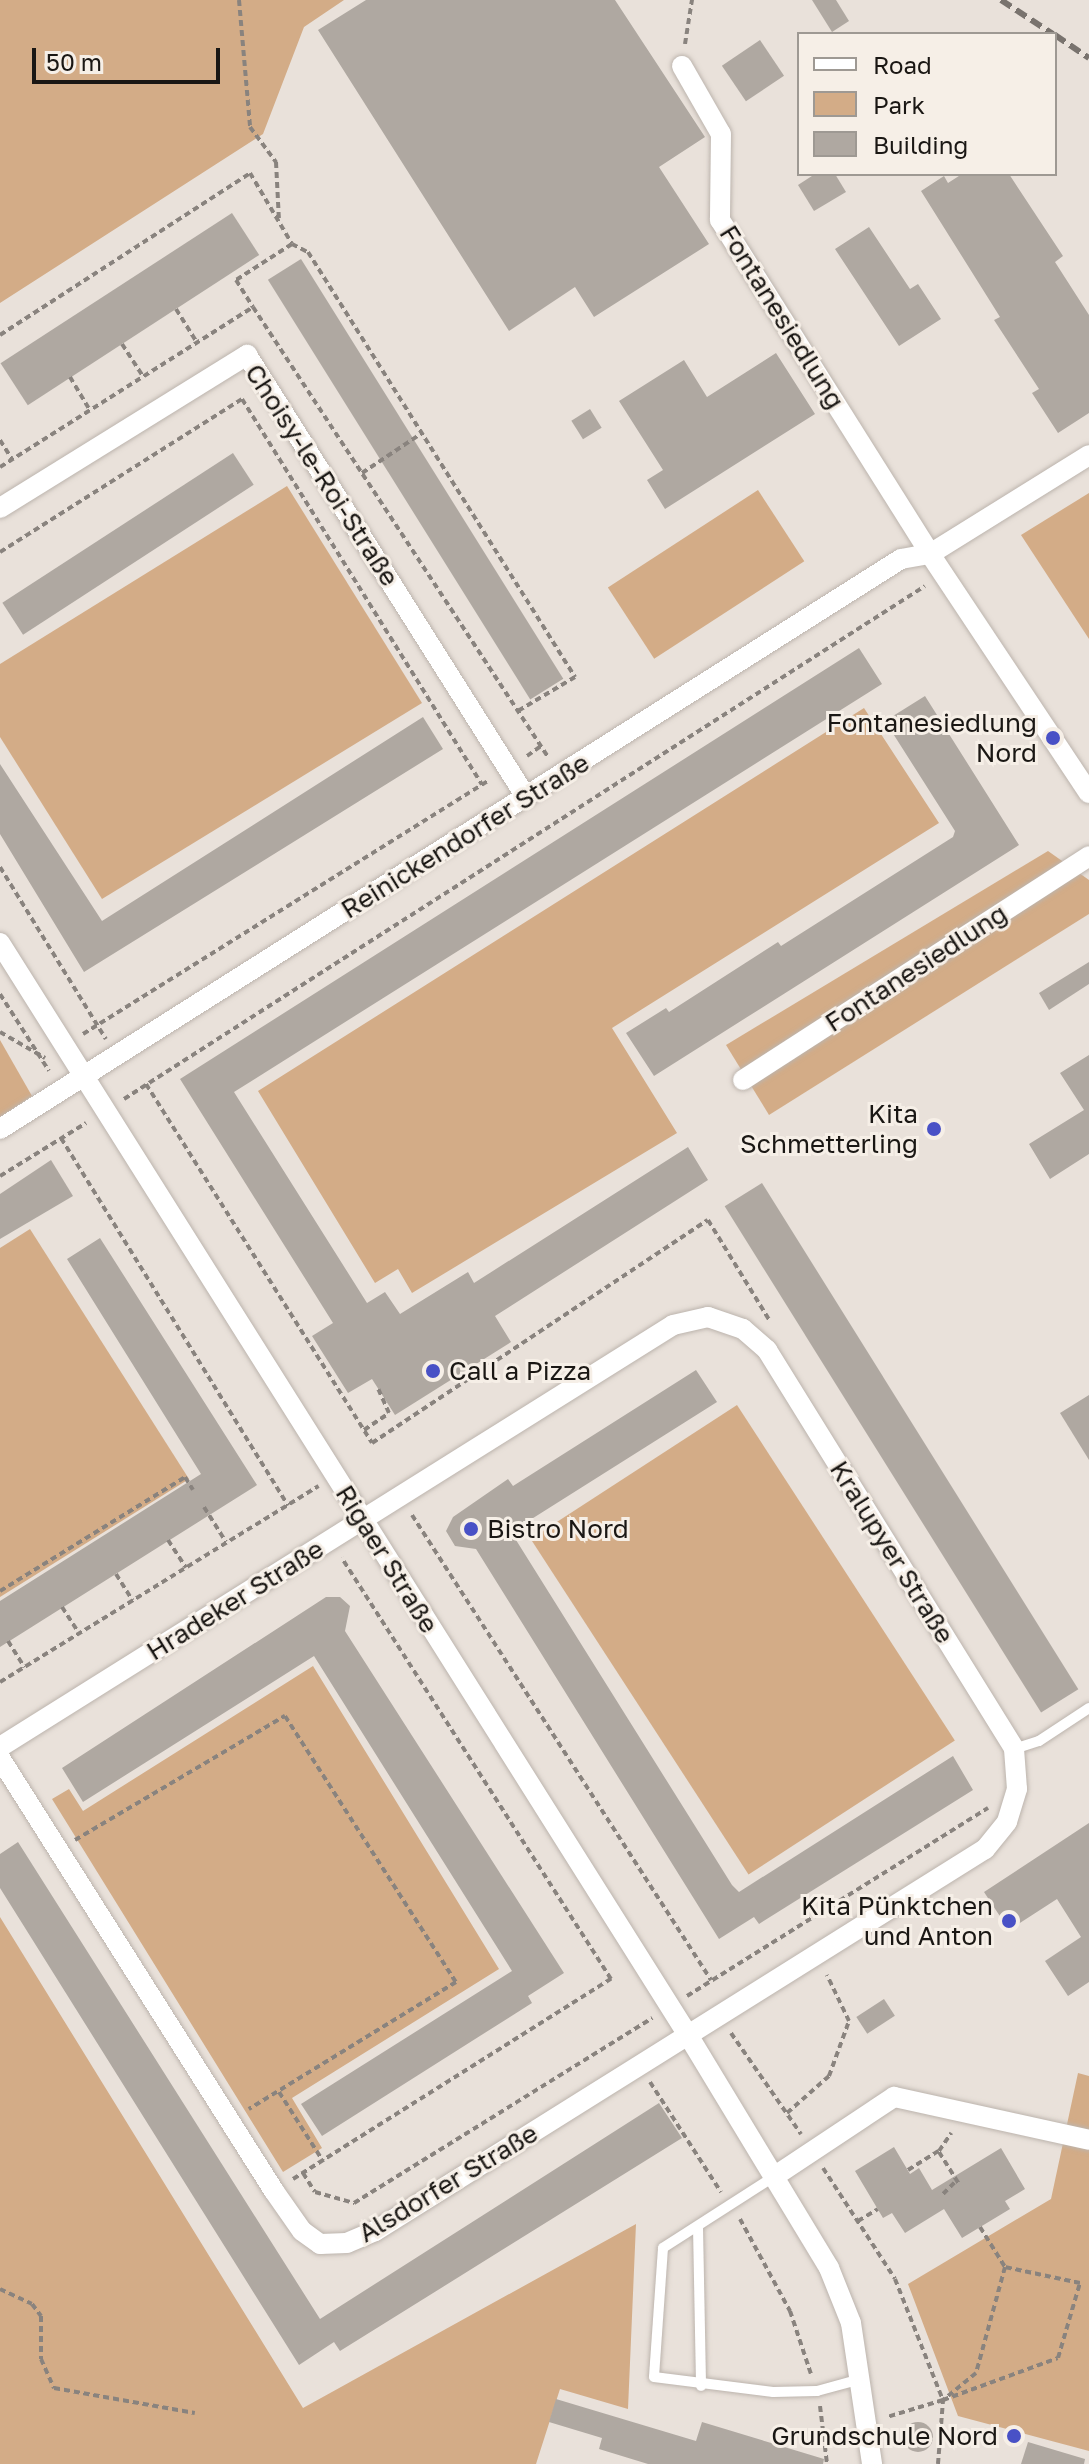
<!DOCTYPE html>
<meta charset="utf-8">
<style>
body{margin:0}
#map{position:relative;width:1089px;height:2464px;overflow:hidden;background:#e9e1da;font-family:"Golos Text",sans-serif}
div>[style]{position:absolute}
[style*='--x']{left:calc(var(--x)*1px);top:calc(var(--y)*1px);width:calc(var(--w)*1px);rotate:calc(var(--a)*1deg)}
.green>*{inset:0;background:#d3ac87;transform-origin:0 0}
.building>*{inset:0;background:#afa8a1;transform-origin:0 0}
.round{border-radius:50%}
.path>*{height:4px;margin-top:-2px;transform-origin:0;background:repeating-linear-gradient(90deg,#89837e 0 6px,transparent 0 10px)}
.roads{filter:drop-shadow(0 0 2px #bcb4ad) drop-shadow(0 0 2px #bcb4ad)}
.lane>*{height:10px;margin:-5px;padding:0 5px;transform-origin:5px;border-radius:5px;background:#fff}
.street>*{height:20px;margin:-10px;padding:0 10px;transform-origin:10px;border-radius:10px;background:#fff}
.rail>*{height:6px;margin-top:-3px;transform-origin:0;background:repeating-linear-gradient(90deg,#79736e 0 12px,transparent 0 18px)}
.dots>*{width:22px;height:22px;translate:-50% -50%;box-sizing:border-box;border:4px solid #f6efe7;border-radius:50%}
span{translate:-50% -50%;white-space:nowrap;text-align:center;line-height:1.15;-webkit-text-stroke:6px #f6efe7;paint-order:stroke}
.street-label{font-size:26px;color:#1a1714}
.poi-label{font-size:26px;color:#1a1714}
.right{translate:-100% -50%;text-align:right}
.left{translate:0 -50%;text-align:left}
.legend{position:absolute;left:797px;top:32px;width:260px;height:144px;box-sizing:border-box;background:#f6efe7;border:2px solid #9e9993;margin:0;padding:10px 14px;list-style:none;font-size:24px;color:#1a1714}
.legend li{display:flex;align-items:center;gap:16px;height:40px}
.legend b{width:40px;border:2px solid #9e9993}
.scale{position:absolute;left:32px;top:48px;width:188px;height:36px;box-sizing:border-box;border:4px solid #1a1714;border-top:0;padding-left:10px;font-size:24px;line-height:28px;white-space:nowrap;color:#1a1714;-webkit-text-stroke:6px #f6efe7;paint-order:stroke}
</style>
<div id="map">
<div class="green">
<div style="clip-path:polygon(0 0,344px 0,304px 27px,263px 134px,0 303px)"></div>
<div style="clip-path:polygon(287px 486px,422px 703px,102px 899px,0 737px,0 664px)"></div>
<div style="left:758px;top:490px;width:85px;height:179px;rotate:57deg"></div>
<div style="clip-path:polygon(1089px 493px,1089px 639px,1021px 535px)"></div>
<div style="clip-path:polygon(864px 708px,939px 823px,612px 1028px,677px 1133px,412px 1293px,398px 1269px,375px 1283px,258px 1091px)"></div>
<div style="clip-path:polygon(1048px 851px,1089px 880px,1089px 914px,769px 1115px,726px 1045px)"></div>
<div style="clip-path:polygon(0 1040px,32px 1096px,0 1117px)"></div>
<div style="clip-path:polygon(30px 1229px,189px 1479px,0 1597px,0 1248px)"></div>
<div style="left:737px;top:1405px;width:400px;height:246px;rotate:57deg"></div>
<div style="clip-path:polygon(313px 1666px,499px 1969px,292px 2098px,322px 2148px,283px 2172px,52px 1799px,69px 1789px,83px 1811px)"></div>
<div style="clip-path:polygon(0 1917px,303px 2408px,636px 2224px,628px 2409px,560px 2389px,536px 2464px,0 2464px)"></div>
<div style="clip-path:polygon(1078px 2073px,1089px 2076px,1089px 2451px,958px 2416px,908px 2284px,1051px 2199px)"></div>
</div>
<div class="building">
<div style="clip-path:polygon(366px 0,615px 0,705px 137px,659px 167px,709px 244px,594px 317px,575px 287px,509px 331px,318px 30px)"></div>
<div style="clip-path:polygon(812px 0,836px 0,849px 21px,832px 32px)"></div>
<div style="left:760px;top:40px;width:43px;height:46px;rotate:56deg"></div>
<div style="clip-path:polygon(815px 174px,835px 174px,846px 192px,814px 211px,798px 185px)"></div>
<div style="clip-path:polygon(962px 174px,1009px 174px,1063px 256px,1055px 262px,1089px 315px,1089px 413px,1058px 433px,1032px 393px,1039px 389px,994px 320px,1000px 317px,921px 191px,944px 176px,948px 183px)"></div>
<div style="left:232px;top:213px;width:50px;height:276px;rotate:57deg"></div>
<div style="clip-path:polygon(869px 227px,910px 289px,918px 284px,941px 319px,899px 346px,835px 249px)"></div>
<div style="left:301px;top:259px;width:495px;height:39px;rotate:58deg"></div>
<div style="clip-path:polygon(776px 353px,815px 414px,665px 509px,647px 480px,663px 470px,619px 401px,684px 360px,707px 397px)"></div>
<div style="left:590px;top:409px;width:22px;height:22px;rotate:58deg"></div>
<div style="left:233px;top:453px;width:38px;height:275px;rotate:57deg"></div>
<div style="clip-path:polygon(859px 648px,882px 684px,234px 1092px,367px 1303px,385px 1292px,400px 1314px,468px 1272px,474px 1283px,688px 1147px,708px 1180px,495px 1316px,511px 1342px,395px 1415px,372px 1379px,348px 1393px,312px 1336px,333px 1323px,180px 1079px)"></div>
<div style="clip-path:polygon(925px 696px,1019px 845px,654px 1076px,626px 1033px,666px 1008px,669px 1012px,778px 942px,781px 946px,953px 837px,955px 831px,885px 721px)"></div>
<div style="clip-path:polygon(423px 717px,443px 749px,84px 972px,0 834px,0 764px,102px 921px)"></div>
<div style="clip-path:polygon(1089px 962px,1089px 984px,1049px 1010px,1039px 993px)"></div>
<div style="clip-path:polygon(1089px 1055px,1089px 1154px,1050px 1179px,1029px 1144px,1084px 1110px,1060px 1073px)"></div>
<div style="clip-path:polygon(51px 1160px,73px 1196px,0 1239px,0 1194px)"></div>
<div style="left:762px;top:1183px;width:597px;height:44px;rotate:58deg"></div>
<div style="clip-path:polygon(100px 1238px,257px 1485px,0 1647px,0 1601px,201px 1474px,67px 1259px)"></div>
<div style="clip-path:polygon(696px 1370px,717px 1402px,511px 1532px,732px 1885px,739px 1892px,953px 1756px,973px 1790px,759px 1924px,754px 1917px,719px 1939px,476px 1549px,455px 1546px,446px 1531px,453px 1517px,508px 1479px,513px 1486px)"></div>
<div style="clip-path:polygon(1089px 1395px,1089px 1460px,1060px 1413px)"></div>
<div style="clip-path:polygon(326px 1597px,340px 1597px,350px 1606px,345px 1631px,564px 1973px,528px 1996px,532px 2003px,322px 2136px,301px 2104px,512px 1971px,314px 1656px,83px 1802px,62px 1768px)"></div>
<div style="clip-path:polygon(1089px 1823px,1089px 1982px,1068px 1996px,1045px 1961px,1081px 1937px,1057px 1899px,1009px 1930px,984px 1892px)"></div>
<div style="clip-path:polygon(18px 1842px,320px 2319px,659px 2103px,682px 2138px,340px 2351px,334px 2342px,299px 2365px,0 1888px,0 1854px)"></div>
<div style="left:884px;top:1999px;width:20px;height:33px;rotate:57deg"></div>
<div style="clip-path:polygon(894px 2147px,910px 2174px,919px 2168px,932px 2190px,1001px 2148px,1025px 2189px,1005px 2201px,1010px 2209px,962px 2238px,944px 2209px,905px 2233px,892px 2213px,883px 2218px,855px 2171px)"></div>
<div style="clip-path:polygon(556px 2399px,696px 2441px,702px 2422px,824px 2459px,823px 2464px,648px 2464px,599px 2449px,602px 2438px,549px 2422px)"></div>
<div class="round" style="left:903px;top:2422px;width:30px;height:30px"></div>
<div style="clip-path:polygon(1028px 2442px,1085px 2459px,1084px 2464px,1021px 2464px)"></div>
</div>
<div class="path">
<div style="--x:239;--y:0;--w:127;--a:85"></div>
<div style="--x:250;--y:127;--w:44;--a:53.4"></div>
<div style="--x:276;--y:162;--w:59;--a:87.1"></div>
<div style="--x:685;--y:44;--w:45;--a:-81"></div>
<div style="--x:292;--y:244;--w:18;--a:27"></div>
<div style="--x:308;--y:252;--w:502;--a:57.86"></div>
<div style="--x:575;--y:677;--w:66;--a:149.2"></div>
<div style="--x:176;--y:309;--w:40;--a:58"></div>
<div style="--x:0;--y:335;--w:298;--a:-32.9"></div>
<div style="--x:250;--y:173;--w:82;--a:59.4"></div>
<div style="--x:292;--y:244;--w:67;--a:147.3"></div>
<div style="--x:236;--y:280;--w:32;--a:58"></div>
<div style="--x:122;--y:344;--w:38;--a:57"></div>
<div style="--x:70;--y:377;--w:39;--a:59"></div>
<div style="--x:242;--y:399;--w:454;--a:58.1"></div>
<div style="--x:0;--y:440;--w:22;--a:58"></div>
<div style="--x:0;--y:467;--w:299;--a:-32.3"></div>
<div style="--x:253;--y:307;--w:538;--a:56.75"></div>
<div style="--x:362;--y:473;--w:72;--a:-33.7"></div>
<div style="--x:0;--y:552;--w:286;--a:-32.3"></div>
<div style="--x:527;--y:756;--w:17;--a:-36"></div>
<div style="--x:0;--y:867;--w:202;--a:58.4"></div>
<div style="--x:0;--y:994;--w:91;--a:57.5"></div>
<div style="--x:0;--y:1032;--w:52;--a:30"></div>
<div style="--x:83;--y:1034;--w:479;--a:-32"></div>
<div style="--x:146;--y:1084;--w:424;--a:57.8"></div>
<div style="--x:372;--y:1443;--w:403;--a:-33.6"></div>
<div style="--x:708;--y:1220;--w:119;--a:58.5"></div>
<div style="--x:124;--y:1099;--w:951;--a:-32.64"></div>
<div style="--x:61;--y:1138;--w:432;--a:58.3"></div>
<div style="--x:0;--y:1176;--w:101;--a:-31.6"></div>
<div style="--x:364;--y:1430;--w:30;--a:-34"></div>
<div style="--x:389;--y:1413;--w:27;--a:-114"></div>
<div style="--x:204;--y:1507;--w:41;--a:57.8"></div>
<div style="--x:412;--y:1515;--w:553;--a:57.26"></div>
<div style="--x:168;--y:1540;--w:33;--a:57"></div>
<div style="--x:116;--y:1574;--w:31;--a:58"></div>
<div style="--x:0;--y:1591;--w:217;--a:-31.6"></div>
<div style="--x:185;--y:1477;--w:15;--a:58"></div>
<div style="--x:62;--y:1607;--w:31;--a:57"></div>
<div style="--x:8;--y:1641;--w:31;--a:58"></div>
<div style="--x:0;--y:1682;--w:374;--a:-31.6"></div>
<div style="--x:75;--y:1840;--w:244;--a:-30.6"></div>
<div style="--x:285;--y:1716;--w:316;--a:57.3"></div>
<div style="--x:456;--y:1982;--w:243;--a:148.5"></div>
<div style="--x:687;--y:1996;--w:355;--a:-32"></div>
<div style="--x:731;--y:2033;--w:123;--a:55.3"></div>
<div style="--x:650;--y:2082;--w:131;--a:57.2"></div>
<div style="--x:279;--y:2092;--w:82;--a:57.5"></div>
<div style="--x:787;--y:2113;--w:56;--a:-41.4"></div>
<div style="--x:829;--y:2076;--w:59;--a:-70"></div>
<div style="--x:849;--y:2021;--w:51;--a:-115.6"></div>
<div style="--x:939;--y:2152;--w:38;--a:58"></div>
<div style="--x:823;--y:2168;--w:132;--a:57"></div>
<div style="--x:895;--y:2279;--w:130;--a:68.4"></div>
<div style="--x:943;--y:2400;--w:122;--a:-20.1"></div>
<div style="--x:1058;--y:2358;--w:78;--a:-73.7"></div>
<div style="--x:1080;--y:2283;--w:77;--a:-168"></div>
<div style="--x:1005;--y:2267;--w:110;--a:105.3"></div>
<div style="--x:976;--y:2373;--w:43;--a:140.7"></div>
<div style="--x:943;--y:2400;--w:59;--a:163.1"></div>
<div style="--x:908;--y:2170;--w:36;--a:-32"></div>
<div style="--x:939;--y:2151;--w:22;--a:-56"></div>
<div style="--x:303;--y:2173;--w:22;--a:58"></div>
<div style="--x:315;--y:2192;--w:41;--a:15.8"></div>
<div style="--x:354;--y:2203;--w:351;--a:-31.8"></div>
<div style="--x:293;--y:2179;--w:376;--a:-32.2"></div>
<div style="--x:611;--y:1979;--w:500;--a:-122.6"></div>
<div style="--x:943;--y:2194;--w:20;--a:-45"></div>
<div style="--x:740;--y:2219;--w:105;--a:61.5"></div>
<div style="--x:790;--y:2311;--w:66;--a:71.6"></div>
<div style="--x:858;--y:2221;--w:23;--a:-31"></div>
<div style="--x:980;--y:2227;--w:47;--a:58"></div>
<div style="--x:0;--y:2289;--w:35;--a:25"></div>
<div style="--x:32;--y:2304;--w:15;--a:53"></div>
<div style="--x:41;--y:2316;--w:43;--a:90"></div>
<div style="--x:41;--y:2359;--w:32;--a:66"></div>
<div style="--x:54;--y:2388;--w:143;--a:10.1"></div>
<div style="--x:820;--y:2406;--w:58;--a:83.1"></div>
<div style="--x:938;--y:2464;--w:64;--a:-85.5"></div>
</div>
<div class="roads">
<div class="lane">
<div style="--x:1014;--y:1749;--w:26;--a:-18"></div>
<div style="--x:1039;--y:1741;--w:60;--a:-33.4"></div>
<div style="--x:775;--y:2176;--w:133;--a:147.3"></div>
<div style="--x:663;--y:2248;--w:129;--a:94"></div>
<div style="--x:654;--y:2377;--w:120;--a:7.2"></div>
<div style="--x:773;--y:2392;--w:44;--a:-1.3"></div>
<div style="--x:817;--y:2391;--w:46;--a:-15.3"></div>
<div style="--x:698;--y:2227;--w:159;--a:88.9"></div>
</div>
<div class="street">
<div style="--x:682;--y:66;--w:78;--a:60.2"></div>
<div style="--x:721;--y:134;--w:86;--a:90.7"></div>
<div style="--x:720;--y:220;--w:395;--a:57.8"></div>
<div style="--x:930;--y:554;--w:287;--a:56.4"></div>
<div style="--x:0;--y:508;--w:291;--a:-31.8"></div>
<div style="--x:247;--y:355;--w:523;--a:57.74"></div>
<div style="--x:0;--y:943;--w:1291;--a:57.79"></div>
<div style="--x:688;--y:2035;--w:272;--a:58.8"></div>
<div style="--x:829;--y:2268;--w:59;--a:68.2"></div>
<div style="--x:851;--y:2323;--w:143;--a:81.5"></div>
<div style="--x:743;--y:1080;--w:412;--a:-32.9"></div>
<div style="--x:0;--y:1129;--w:1066;--a:-32.32"></div>
<div style="--x:901;--y:559;--w:29;--a:-10"></div>
<div style="--x:930;--y:554;--w:187;--a:-31.9"></div>
<div style="--x:0;--y:1747;--w:794;--a:-32.09"></div>
<div style="--x:673;--y:1325;--w:36;--a:-13"></div>
<div style="--x:708;--y:1317;--w:37;--a:19"></div>
<div style="--x:743;--y:1329;--w:32;--a:41"></div>
<div style="--x:767;--y:1350;--w:469;--a:58.2"></div>
<div style="--x:1014;--y:1749;--w:40;--a:85.7"></div>
<div style="--x:1017;--y:1789;--w:34;--a:107"></div>
<div style="--x:1007;--y:1822;--w:35;--a:129"></div>
<div style="--x:985;--y:1849;--w:720;--a:147.94"></div>
<div style="--x:375;--y:2231;--w:30;--a:157"></div>
<div style="--x:347;--y:2243;--w:27;--a:178"></div>
<div style="--x:320;--y:2244;--w:22;--a:-144"></div>
<div style="--x:302;--y:2231;--w:49;--a:-125"></div>
<div style="--x:274;--y:2191;--w:512;--a:-122.33"></div>
<div style="--x:775;--y:2176;--w:143;--a:-33.6"></div>
<div style="--x:894;--y:2097;--w:200;--a:12.4"></div>
</div>
</div>
<div class="rail">
<div style="--x:1001;--y:0;--w:62;--a:33.2"></div>
<div style="--x:1055;--y:35;--w:41;--a:34.1"></div>
</div>
<div class="dots">
<div style="left:1053px;top:738px;background:#4951c6"></div>
<div style="left:934px;top:1129px;background:#4951c6"></div>
<div style="left:433px;top:1371px;background:#4951c6"></div>
<div style="left:471px;top:1529px;background:#4951c6"></div>
<div style="left:1009px;top:1921px;background:#4951c6"></div>
<div style="left:1014px;top:2436px;background:#4951c6"></div>
</div>
<div class="street-label">
<span style="left:782px;top:317px;rotate:58deg">Fontanesiedlung</span>
<span style="left:322px;top:475px;rotate:57deg">Choisy-le-Roi-Straße</span>
<span style="left:465px;top:836px;rotate:-32deg">Reinickendorfer Straße</span>
<span style="left:916px;top:968px;rotate:-33deg">Fontanesiedlung</span>
<span style="left:892px;top:1552px;rotate:58deg">Kralupyer Straße</span>
<span style="left:387px;top:1559px;rotate:58deg">Rigaer Straße</span>
<span style="left:235px;top:1600px;rotate:-32deg">Hradeker Straße</span>
<span style="left:448px;top:2183px;rotate:-31deg">Alsdorfer Straße</span>
</div>
<div class="poi-label">
<span class="right" style="left:1037px;top:738px">Fontanesiedlung<br>Nord</span>
<span class="right" style="left:918px;top:1129px">Kita<br>Schmetterling</span>
<span class="left" style="left:449px;top:1371px">Call a Pizza</span>
<span class="left" style="left:487px;top:1529px">Bistro Nord</span>
<span class="right" style="left:993px;top:1921px">Kita Pünktchen<br>und Anton</span>
<span class="right" style="left:998px;top:2436px">Grundschule Nord</span>
</div>
<ul class="legend">
<li><b style="height:10px;background:#fff"></b>Road</li>
<li><b style="height:22px;background:#d3ac87"></b>Park</li>
<li><b style="height:22px;background:#afa8a1"></b>Building</li>
</ul>
<div class="scale">50 m</div>
</div>
